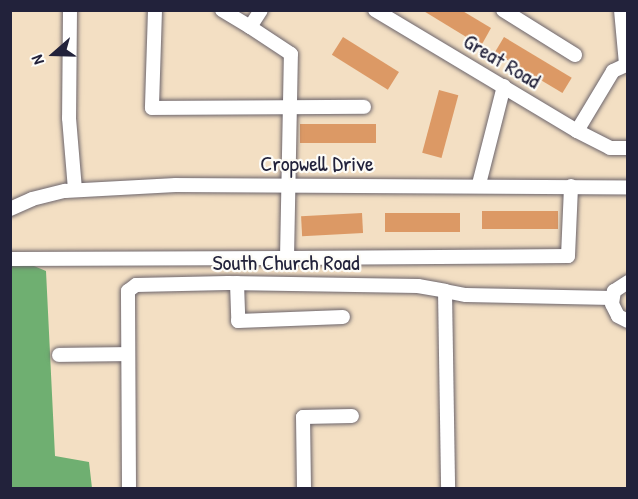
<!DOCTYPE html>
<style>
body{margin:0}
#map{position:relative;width:638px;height:499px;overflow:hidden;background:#f3dfc3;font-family:"Patrick Hand",sans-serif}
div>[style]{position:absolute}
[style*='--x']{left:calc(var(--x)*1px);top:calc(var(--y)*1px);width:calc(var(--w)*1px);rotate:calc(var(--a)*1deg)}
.forest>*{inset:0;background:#6faf71}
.building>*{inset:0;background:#dc9965;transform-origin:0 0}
.roads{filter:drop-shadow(0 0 2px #6b646b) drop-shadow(0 0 2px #6b646b)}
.minor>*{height:14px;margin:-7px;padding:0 7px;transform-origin:7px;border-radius:7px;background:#fff}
span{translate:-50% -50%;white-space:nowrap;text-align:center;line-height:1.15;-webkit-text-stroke:4.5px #fdfcf7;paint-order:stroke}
.street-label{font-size:22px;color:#22223b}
.frame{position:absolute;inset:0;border:12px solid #22223b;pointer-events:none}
.north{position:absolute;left:24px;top:24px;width:60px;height:60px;-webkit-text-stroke:4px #fdfcf7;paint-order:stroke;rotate:250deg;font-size:16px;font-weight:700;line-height:24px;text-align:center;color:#22223b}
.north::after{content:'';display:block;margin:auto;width:21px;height:27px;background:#22223b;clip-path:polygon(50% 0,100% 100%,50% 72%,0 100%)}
</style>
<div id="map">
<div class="forest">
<div style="clip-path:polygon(10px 256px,46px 271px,55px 456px,89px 462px,92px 488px,11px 488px)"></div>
</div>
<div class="building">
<div style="clip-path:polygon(422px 10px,461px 10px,491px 28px,481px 46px)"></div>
<div style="left:343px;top:37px;width:66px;height:21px;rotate:32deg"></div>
<div style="left:504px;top:37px;width:79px;height:18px;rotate:31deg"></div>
<div style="left:439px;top:90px;width:20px;height:65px;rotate:15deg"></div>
<div style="left:376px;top:124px;width:19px;height:76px;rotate:90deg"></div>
<div style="left:482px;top:211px;width:76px;height:18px"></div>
<div style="left:362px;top:213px;width:20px;height:61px;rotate:87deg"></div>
<div style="left:460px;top:213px;width:19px;height:75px;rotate:90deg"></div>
</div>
<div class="roads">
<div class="minor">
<div style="--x:70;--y:10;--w:108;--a:90.5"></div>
<div style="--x:69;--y:118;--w:72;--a:85.2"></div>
<div style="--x:155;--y:10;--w:98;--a:91.8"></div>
<div style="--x:152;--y:108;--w:212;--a:-0.3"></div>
<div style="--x:222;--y:10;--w:33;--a:31"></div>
<div style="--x:375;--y:10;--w:235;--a:30.9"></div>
<div style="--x:577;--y:131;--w:37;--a:27"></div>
<div style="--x:610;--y:148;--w:18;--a:0"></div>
<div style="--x:503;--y:10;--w:85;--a:32"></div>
<div style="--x:621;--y:10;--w:54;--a:84.7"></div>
<div style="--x:577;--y:131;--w:70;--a:-59"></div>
<div style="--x:613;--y:71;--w:17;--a:-25"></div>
<div style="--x:479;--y:184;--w:101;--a:-75.7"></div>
<div style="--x:10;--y:209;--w:24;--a:-24"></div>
<div style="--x:32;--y:199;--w:34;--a:-14"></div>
<div style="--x:65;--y:191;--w:111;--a:-3.1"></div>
<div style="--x:176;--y:185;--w:452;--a:0.3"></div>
<div style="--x:287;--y:258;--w:281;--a:-0.4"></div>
<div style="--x:568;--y:256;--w:70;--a:-87.5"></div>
<div style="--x:10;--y:259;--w:277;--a:-0.2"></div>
<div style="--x:287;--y:258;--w:204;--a:-88.9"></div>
<div style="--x:291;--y:54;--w:49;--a:-146.6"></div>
<div style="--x:250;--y:27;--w:20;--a:-57"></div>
<div style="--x:628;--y:282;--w:17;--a:147"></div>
<div style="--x:614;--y:291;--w:13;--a:99"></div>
<div style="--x:612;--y:304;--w:13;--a:63"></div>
<div style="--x:618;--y:316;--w:11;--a:27"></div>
<div style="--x:237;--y:283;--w:38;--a:88"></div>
<div style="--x:238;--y:321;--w:105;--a:-2.2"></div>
<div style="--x:445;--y:291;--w:21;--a:11"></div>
<div style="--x:466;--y:295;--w:146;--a:1.2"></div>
<div style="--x:59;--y:355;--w:68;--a:-0.8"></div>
<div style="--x:129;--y:488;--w:197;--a:-90.3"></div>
<div style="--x:128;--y:291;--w:10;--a:-37"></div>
<div style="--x:136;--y:285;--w:92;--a:-1.2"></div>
<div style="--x:228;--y:283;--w:190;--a:0.9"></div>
<div style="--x:418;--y:286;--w:27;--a:10"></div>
<div style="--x:445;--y:291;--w:197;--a:89.1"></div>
<div style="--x:304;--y:488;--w:71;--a:-90.8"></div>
<div style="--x:303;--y:417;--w:49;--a:-1.2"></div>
</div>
</div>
<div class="street-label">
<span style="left:502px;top:61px;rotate:31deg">Great Road</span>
<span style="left:317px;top:164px">Cropwell Drive</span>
<span style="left:286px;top:263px">South Church Road</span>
</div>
<div class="frame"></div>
<div class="north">N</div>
</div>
